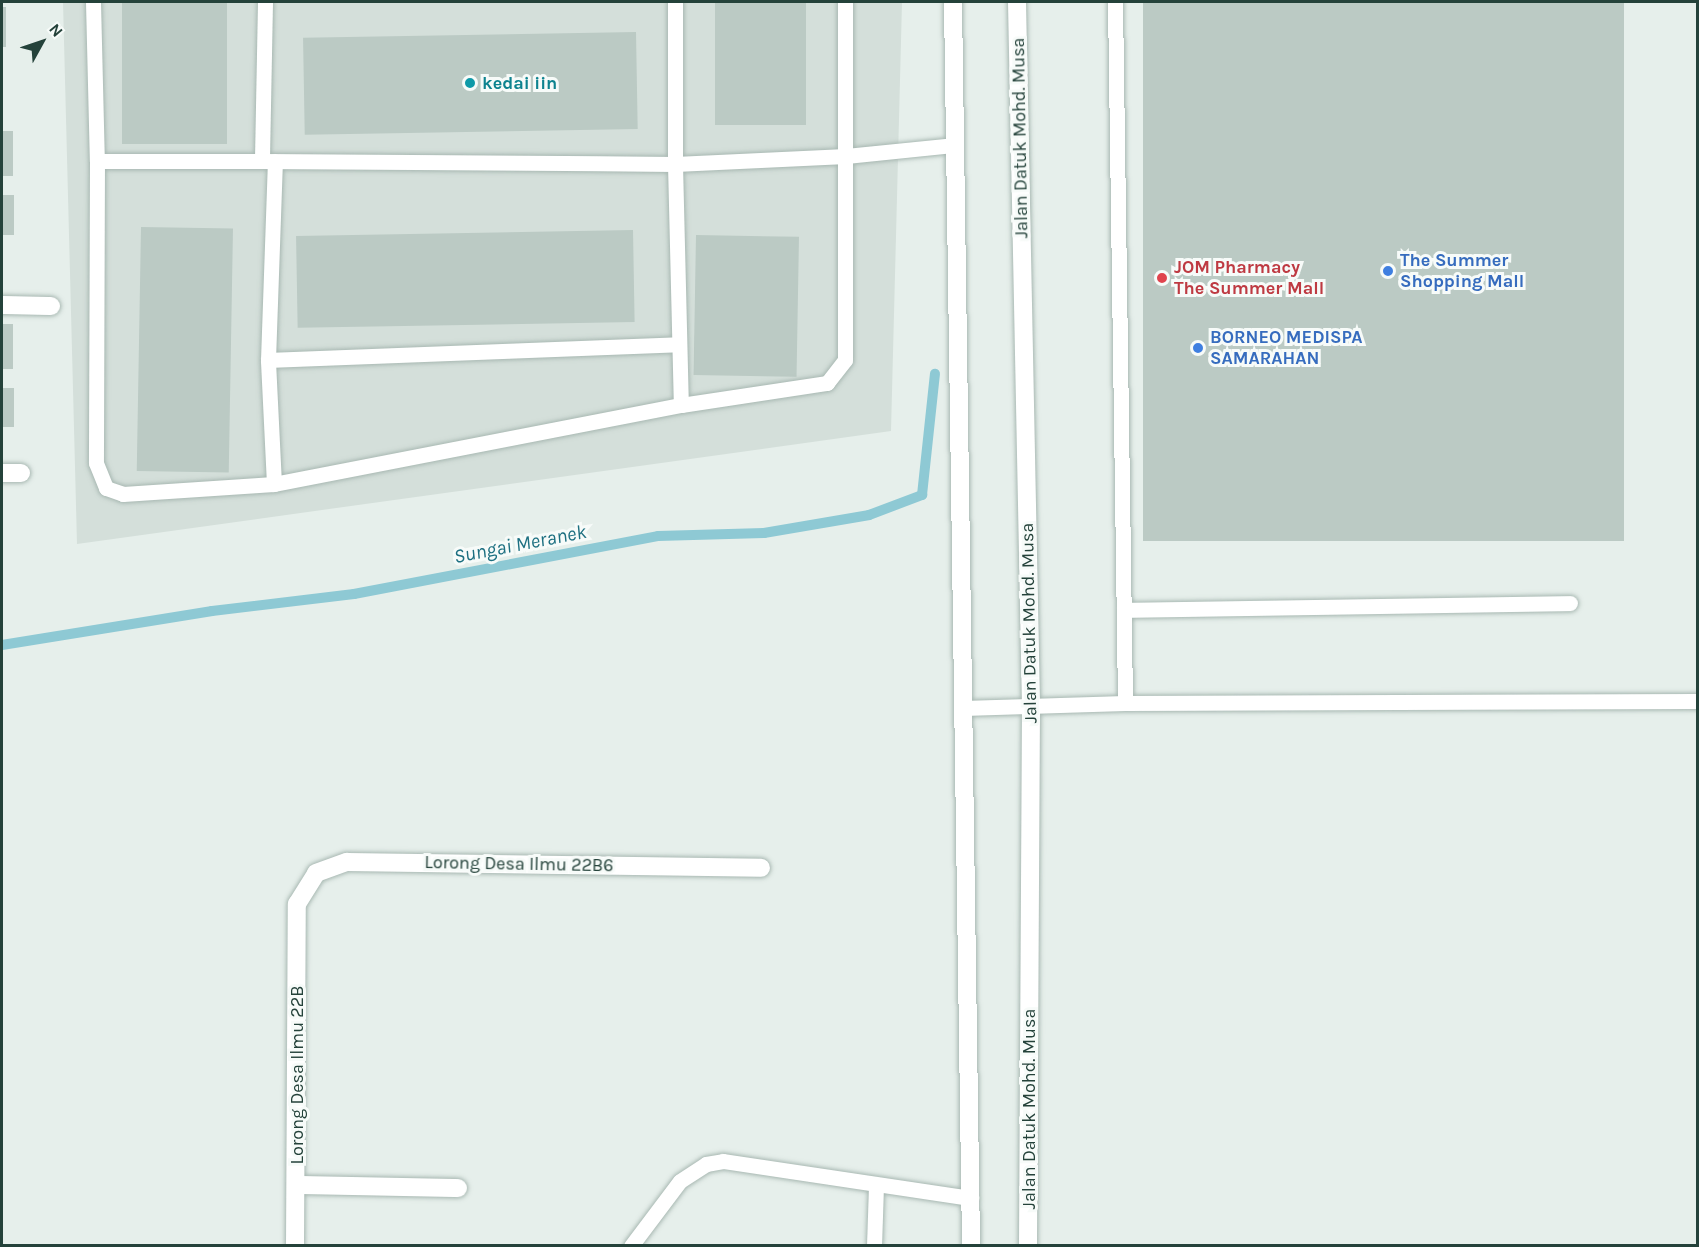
<!DOCTYPE html>
<style>
body{margin:0}
#map{position:relative;width:1699px;height:1247px;overflow:hidden;background:#e6efeb;font-family:Karla,sans-serif}
div>[style]{position:absolute}
[style*='--x']{left:calc(var(--x)*1px);top:calc(var(--y)*1px);width:calc(var(--w)*1px);rotate:calc(var(--a)*1deg)}
.built>*{inset:0;background:#d4dfda}
.stream>*{height:10px;margin:-5px;padding:0 5px;transform-origin:5px;border-radius:5px;background:#8ec9d4}
.building>*{inset:0;background:#bbcac4;transform-origin:0 0}
.roads{filter:drop-shadow(0 0 2px #a8b8b2) drop-shadow(0 0 2px #a8b8b2)}
.lane>*{height:15px;margin:-7.5px;padding:0 7.5px;transform-origin:7.5px;border-radius:7.5px;background:#fff}
.street>*{height:18px;margin:-9px;padding:0 9px;transform-origin:9px;border-radius:9px;background:#fff}
.secondary>*{height:18px;margin:-9px;padding:0 9px;transform-origin:9px;border-radius:9px;background:#fff}
.dots>*{width:16px;height:16px;translate:-50% -50%;box-sizing:border-box;border:3px solid #f7fbf9;border-radius:50%}
span{translate:-50% -50%;white-space:nowrap;text-align:center;line-height:1.15;-webkit-text-stroke:6px #f7fbf9;paint-order:stroke}
.culture-label{font-size:18px;color:#0d838f;font-weight:700}
.left{translate:0 -50%;text-align:left}
.street-label{font-size:18px;color:#24423a}
.shop-label{font-size:18px;color:#366cbe;font-weight:700}
.health-label{font-size:18px;color:#be3a42;font-weight:700}
.water-label{font-size:20px;color:#1c6f80;font-style:italic}
.frame{position:absolute;inset:0;border:3px solid #24423a;pointer-events:none}
.north{position:absolute;left:12px;top:12px;width:60px;height:60px;-webkit-text-stroke:4px #f7fbf9;paint-order:stroke;rotate:50deg;font-size:16px;font-weight:700;line-height:24px;text-align:center;color:#24423a}
.north::after{content:'';display:block;margin:auto;width:21px;height:27px;background:#24423a;clip-path:polygon(50% 0,100% 100%,50% 72%,0 100%)}
</style>
<div id="map">
<div class="built">
<div style="clip-path:polygon(63px 2px,902px 2px,891px 431px,77px 544px)"></div>
</div>
<div class="stream">
<div style="--x:2;--y:645;--w:213;--a:-9.2"></div>
<div style="--x:212;--y:611;--w:143;--a:-6.8"></div>
<div style="--x:354;--y:594;--w:309;--a:-10.8"></div>
<div style="--x:658;--y:536;--w:106;--a:-1.6"></div>
<div style="--x:764;--y:533;--w:107;--a:-9.7"></div>
<div style="--x:869;--y:515;--w:57;--a:-20.7"></div>
<div style="--x:922;--y:495;--w:122;--a:-83.9"></div>
</div>
<div class="building">
<div style="left:122px;top:2px;width:105px;height:142px"></div>
<div style="left:715px;top:2px;width:91px;height:123px"></div>
<div style="left:1143px;top:2px;width:481px;height:539px"></div>
<div style="left:2px;top:7px;width:4px;height:40px"></div>
<div style="left:636px;top:32px;width:97px;height:333px;rotate:89deg"></div>
<div style="left:2px;top:131px;width:11px;height:45px"></div>
<div style="left:2px;top:195px;width:12px;height:40px"></div>
<div style="left:141px;top:227px;width:92px;height:244px;rotate:1deg"></div>
<div style="left:633px;top:230px;width:92px;height:337px;rotate:89deg"></div>
<div style="left:696px;top:235px;width:103px;height:140px;rotate:1deg"></div>
<div style="left:2px;top:324px;width:11px;height:45px"></div>
<div style="left:2px;top:388px;width:12px;height:39px"></div>
</div>
<div class="roads">
<div class="lane">
<div style="--x:93;--y:2;--w:159;--a:88.6"></div>
<div style="--x:97;--y:161;--w:302;--a:90.2"></div>
<div style="--x:96;--y:463;--w:27;--a:68"></div>
<div style="--x:106;--y:488;--w:18;--a:19"></div>
<div style="--x:123;--y:494;--w:151;--a:-3.8"></div>
<div style="--x:274;--y:484;--w:415;--a:-11"></div>
<div style="--x:681;--y:405;--w:148;--a:-8.6"></div>
<div style="--x:827;--y:383;--w:29;--a:-52"></div>
<div style="--x:845;--y:360;--w:358;--a:-90"></div>
<div style="--x:265;--y:2;--w:159;--a:91.1"></div>
<div style="--x:262;--y:161;--w:413;--a:0.4"></div>
<div style="--x:675;--y:164;--w:241;--a:88.6"></div>
<div style="--x:675;--y:2;--w:162;--a:90"></div>
<div style="--x:675;--y:164;--w:171;--a:-2.7"></div>
<div style="--x:846;--y:156;--w:110;--a:-5.8"></div>
<div style="--x:1115;--y:2;--w:701;--a:89.18"></div>
<div style="--x:97;--y:161;--w:165;--a:0"></div>
<div style="--x:268;--y:360;--w:410;--a:-2.2"></div>
<div style="--x:274;--y:484;--w:124;--a:-92.8"></div>
<div style="--x:268;--y:360;--w:199;--a:-88"></div>
<div style="--x:1124;--y:610;--w:446;--a:-0.9"></div>
<div style="--x:963;--y:708;--w:162;--a:-1.8"></div>
<div style="--x:1125;--y:703;--w:573;--a:-0.2"></div>
<div style="--x:631;--y:1246;--w:81;--a:-53"></div>
<div style="--x:680;--y:1181;--w:31;--a:-33"></div>
<div style="--x:706;--y:1164;--w:17;--a:-10"></div>
<div style="--x:723;--y:1161;--w:251;--a:8.5"></div>
<div style="--x:874;--y:1246;--w:59;--a:-88.1"></div>
</div>
<div class="street">
<div style="--x:2;--y:305;--w:49;--a:1.2"></div>
<div style="--x:2;--y:473;--w:19;--a:0"></div>
<div style="--x:297;--y:1185;--w:161;--a:1.1"></div>
<div style="--x:295;--y:1246;--w:342;--a:-89.7"></div>
<div style="--x:297;--y:904;--w:36;--a:-58"></div>
<div style="--x:316;--y:873;--w:33;--a:-20"></div>
<div style="--x:347;--y:862;--w:414;--a:0.8"></div>
</div>
<div class="secondary">
<div style="--x:953;--y:2;--w:1244;--a:89.17"></div>
<div style="--x:1017;--y:2;--w:703;--a:88.86"></div>
<div style="--x:1031;--y:705;--w:541;--a:90.32"></div>
</div>
</div>
<div class="dots">
<div style="left:470px;top:83px;background:#0f9aa8"></div>
<div style="left:1388px;top:271px;background:#3f7fe0"></div>
<div style="left:1162px;top:278px;background:#e0444e"></div>
<div style="left:1198px;top:348px;background:#3f7fe0"></div>
</div>
<div class="culture-label">
<span class="left" style="left:482px;top:83px">kedai iin</span>
</div>
<div class="street-label">
<span style="left:1020px;top:138px;rotate:-91deg">Jalan Datuk Mohd. Musa</span>
<span style="left:1029px;top:623px;rotate:-91deg">Jalan Datuk Mohd. Musa</span>
<span style="left:519px;top:864px;rotate:1deg">Lorong Desa Ilmu 22B6</span>
<span style="left:297px;top:1075px;rotate:-90deg">Lorong Desa Ilmu 22B</span>
<span style="left:1029px;top:1109px;rotate:-90deg">Jalan Datuk Mohd. Musa</span>
</div>
<div class="shop-label">
<span class="left" style="left:1400px;top:271px">The Summer<br>Shopping Mall</span>
<span class="left" style="left:1210px;top:348px">BORNEO MEDISPA<br>SAMARAHAN</span>
</div>
<div class="health-label">
<span class="left" style="left:1174px;top:278px">JOM Pharmacy<br>The Summer Mall</span>
</div>
<div class="water-label">
<span style="left:520px;top:544px;rotate:-11deg">Sungai Meranek</span>
</div>
<div class="frame"></div>
<div class="north">N</div>
</div>
